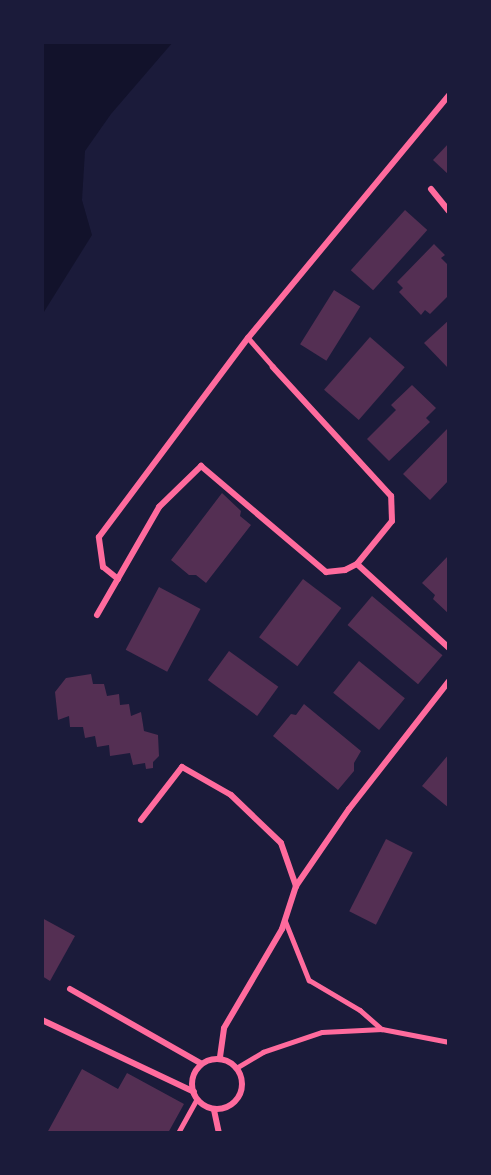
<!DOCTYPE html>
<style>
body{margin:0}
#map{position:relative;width:491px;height:1175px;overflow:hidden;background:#1b1b3a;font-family:Poppins,sans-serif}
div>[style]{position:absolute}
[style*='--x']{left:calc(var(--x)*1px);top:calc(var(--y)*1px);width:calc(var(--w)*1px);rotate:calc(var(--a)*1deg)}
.water>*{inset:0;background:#12122b}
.building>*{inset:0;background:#542f53;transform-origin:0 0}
.service>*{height:4.5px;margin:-2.25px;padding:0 2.25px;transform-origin:2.25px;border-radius:2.25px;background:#ff6b9d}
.pedestrian>*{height:5px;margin:-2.5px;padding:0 2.5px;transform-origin:2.5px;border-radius:2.5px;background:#ff6b9d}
.minor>*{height:6px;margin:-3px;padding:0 3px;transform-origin:3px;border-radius:3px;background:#ff6b9d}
.minor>.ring{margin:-3px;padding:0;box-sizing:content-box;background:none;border:6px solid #ff6b9d;border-radius:50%}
span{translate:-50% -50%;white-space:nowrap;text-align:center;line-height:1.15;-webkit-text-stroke:4.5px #1b1b3a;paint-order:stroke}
.frame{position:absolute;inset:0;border:44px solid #1b1b3a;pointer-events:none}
</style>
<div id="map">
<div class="water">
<div style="clip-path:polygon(42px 42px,173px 42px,111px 114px,85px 151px,82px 200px,92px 235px,42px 315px)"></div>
</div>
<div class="building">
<div style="clip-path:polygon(449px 143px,449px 175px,433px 160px)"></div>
<div style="left:405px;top:210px;width:30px;height:81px;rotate:42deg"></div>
<div style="clip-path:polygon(434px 244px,445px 255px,441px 258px,449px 266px,449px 295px,430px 314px,425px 310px,421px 315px,399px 292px,403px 288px,397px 282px)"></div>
<div style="left:334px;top:290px;width:31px;height:64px;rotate:32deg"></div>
<div style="clip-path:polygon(449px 320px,449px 369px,424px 343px)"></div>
<div style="left:370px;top:337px;width:46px;height:70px;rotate:41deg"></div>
<div style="clip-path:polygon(412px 385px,436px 408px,426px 418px,430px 422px,389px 461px,367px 439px,396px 410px,391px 405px)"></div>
<div style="clip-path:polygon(449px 427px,449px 480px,430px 500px,403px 474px)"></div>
<div style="clip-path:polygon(222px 493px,241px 511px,240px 516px,251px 525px,206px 583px,196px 575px,189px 575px,171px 560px)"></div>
<div style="clip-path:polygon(448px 556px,449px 557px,449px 614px,433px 599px,435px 595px,422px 583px)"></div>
<div style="left:303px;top:579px;width:48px;height:73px;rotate:37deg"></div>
<div style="left:159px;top:587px;width:47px;height:71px;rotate:28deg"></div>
<div style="left:372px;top:596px;width:92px;height:38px;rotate:40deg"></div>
<div style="left:229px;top:651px;width:61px;height:36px;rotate:36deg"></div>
<div style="left:359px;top:661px;width:59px;height:41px;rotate:39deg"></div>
<div style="clip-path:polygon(91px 674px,93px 684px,104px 684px,107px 696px,119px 694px,120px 705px,129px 704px,131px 716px,141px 712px,144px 731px,158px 735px,159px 756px,153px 762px,153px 768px,146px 769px,145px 763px,133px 765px,130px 753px,110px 756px,109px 745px,97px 747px,95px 736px,85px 738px,83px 727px,70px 727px,69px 716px,58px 720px,55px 692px,66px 678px)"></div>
<div style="clip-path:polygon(304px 704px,361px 751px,354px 763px,354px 771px,338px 790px,273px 736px,291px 714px,296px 715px)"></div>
<div style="clip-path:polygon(449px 754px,449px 808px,422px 786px)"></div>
<div style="left:386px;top:839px;width:30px;height:81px;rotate:27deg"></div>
<div style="clip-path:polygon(42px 918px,75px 936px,50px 981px,42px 976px)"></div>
<div style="clip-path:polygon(82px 1069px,118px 1089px,127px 1073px,184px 1104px,168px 1133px,47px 1133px)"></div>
</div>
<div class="service">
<div style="--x:285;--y:920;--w:65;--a:68.2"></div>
<div style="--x:309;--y:980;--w:59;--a:30.5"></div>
<div style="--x:360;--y:1010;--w:29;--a:41"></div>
<div style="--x:238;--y:1067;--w:29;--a:-31"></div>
<div style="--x:263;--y:1052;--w:62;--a:-18.7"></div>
<div style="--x:322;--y:1032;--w:60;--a:-2.9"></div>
<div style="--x:382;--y:1029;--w:68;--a:11"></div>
<div style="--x:178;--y:1133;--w:37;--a:-61"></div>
</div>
<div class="pedestrian">
<div style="--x:248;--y:338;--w:38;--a:49"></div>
</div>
<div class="minor">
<div style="--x:431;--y:189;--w:28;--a:51"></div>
<div style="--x:357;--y:564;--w:125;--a:42.4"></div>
<div style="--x:118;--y:579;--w:19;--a:-141"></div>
<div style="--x:103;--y:567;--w:30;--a:-98"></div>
<div style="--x:99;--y:537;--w:249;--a:-53.2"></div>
<div style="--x:248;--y:338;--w:315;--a:-50.4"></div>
<div style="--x:97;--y:615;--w:125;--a:-60.1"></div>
<div style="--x:159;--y:507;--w:59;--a:-44.3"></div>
<div style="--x:201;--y:466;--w:164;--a:40.3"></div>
<div style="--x:326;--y:572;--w:19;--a:-6"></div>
<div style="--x:345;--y:570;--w:13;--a:-27"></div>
<div style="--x:357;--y:564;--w:55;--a:-50.9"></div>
<div style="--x:392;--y:521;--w:25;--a:-92"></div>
<div style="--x:391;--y:496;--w:175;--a:-132.5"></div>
<div style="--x:141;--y:820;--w:67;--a:-52.3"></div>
<div style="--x:182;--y:767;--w:56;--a:29.7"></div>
<div style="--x:231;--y:795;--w:69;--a:43.8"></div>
<div style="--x:281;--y:843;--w:46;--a:70.8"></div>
<div style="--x:70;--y:989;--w:150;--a:29.6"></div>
<div style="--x:42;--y:1020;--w:168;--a:25.3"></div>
<div style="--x:220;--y:1057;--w:29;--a:-82"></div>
<div style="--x:224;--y:1028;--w:115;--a:-59.6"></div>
<div style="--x:282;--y:929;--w:45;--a:-72"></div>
<div style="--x:296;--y:886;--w:93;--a:-55.5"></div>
<div style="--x:349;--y:809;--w:162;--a:-52"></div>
<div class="ring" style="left:192px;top:1059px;width:44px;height:44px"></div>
<div style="--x:214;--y:1110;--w:24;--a:78"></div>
</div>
<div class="frame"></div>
</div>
